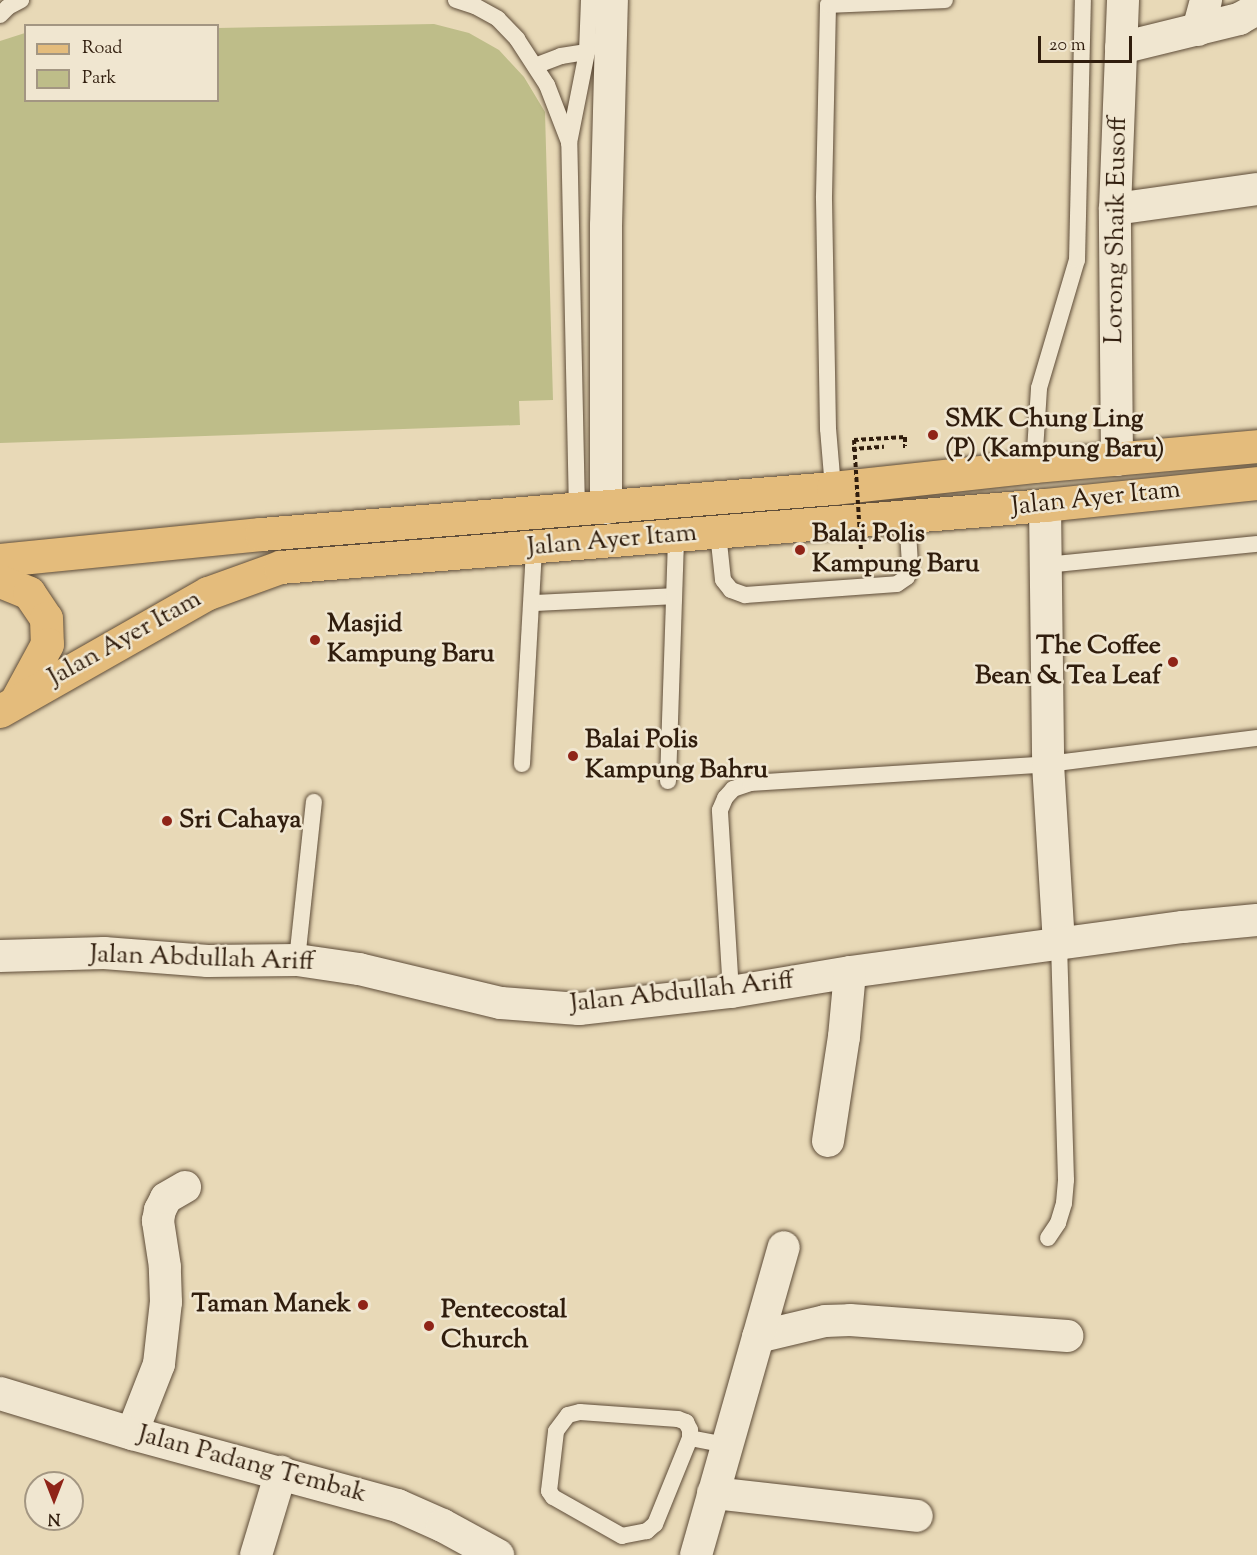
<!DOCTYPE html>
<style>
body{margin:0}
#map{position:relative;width:1257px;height:1555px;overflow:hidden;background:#e8d9b7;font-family:"Sorts Mill Goudy",serif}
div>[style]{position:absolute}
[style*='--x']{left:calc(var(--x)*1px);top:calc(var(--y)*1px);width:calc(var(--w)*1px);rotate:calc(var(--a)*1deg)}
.green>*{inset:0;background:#bebd89}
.path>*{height:4px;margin-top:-2px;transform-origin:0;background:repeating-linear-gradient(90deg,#301d0d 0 4.5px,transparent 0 7.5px)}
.roads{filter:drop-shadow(0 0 2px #5e4c38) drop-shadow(0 0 2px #5e4c38)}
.lane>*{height:16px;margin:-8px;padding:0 8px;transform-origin:8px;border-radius:8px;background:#f0e6d0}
.street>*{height:32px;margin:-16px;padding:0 16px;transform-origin:16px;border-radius:16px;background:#f0e6d0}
.secondary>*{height:33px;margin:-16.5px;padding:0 16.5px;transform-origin:16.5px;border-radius:16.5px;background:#f0e6d0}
.primary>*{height:33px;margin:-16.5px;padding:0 16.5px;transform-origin:16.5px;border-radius:16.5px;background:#e4bc7c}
.path-bridge>*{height:4px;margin-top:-2px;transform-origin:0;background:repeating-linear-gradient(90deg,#301d0d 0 4.5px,transparent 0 7.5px)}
.dots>*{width:16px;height:16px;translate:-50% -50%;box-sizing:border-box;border:3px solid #f0e6d0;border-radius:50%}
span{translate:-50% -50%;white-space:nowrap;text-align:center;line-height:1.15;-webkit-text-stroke:5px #f0e6d0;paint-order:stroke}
.street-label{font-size:26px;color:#301d0d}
.poi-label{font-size:26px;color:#301d0d;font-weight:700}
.left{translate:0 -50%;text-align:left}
.right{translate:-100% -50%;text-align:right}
.legend{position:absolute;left:24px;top:24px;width:195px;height:78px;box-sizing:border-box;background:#f0e6d0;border:2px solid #a39682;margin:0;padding:8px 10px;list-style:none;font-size:18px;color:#301d0d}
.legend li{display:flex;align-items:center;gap:12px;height:30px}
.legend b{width:30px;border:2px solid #a39682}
.north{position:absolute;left:24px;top:1471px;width:60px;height:60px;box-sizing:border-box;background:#f0e6d0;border:2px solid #a39682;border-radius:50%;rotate:180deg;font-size:16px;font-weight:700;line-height:24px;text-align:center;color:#301d0d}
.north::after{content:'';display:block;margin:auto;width:21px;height:27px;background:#8f2418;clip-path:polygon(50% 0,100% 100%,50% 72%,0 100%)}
.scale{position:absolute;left:1038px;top:36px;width:94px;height:27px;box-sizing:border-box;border:3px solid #301d0d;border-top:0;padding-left:8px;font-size:18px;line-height:21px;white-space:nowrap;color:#301d0d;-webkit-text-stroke:4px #f0e6d0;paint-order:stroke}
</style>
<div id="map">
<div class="green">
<div style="clip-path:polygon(434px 24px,469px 33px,499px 50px,524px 77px,545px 112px,553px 400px,519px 401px,520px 425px,0 443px,0 41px,25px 33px,26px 100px,218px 100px,218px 28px)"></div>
</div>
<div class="path">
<div style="--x:854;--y:440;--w:51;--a:-3.4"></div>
<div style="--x:905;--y:437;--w:9;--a:90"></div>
<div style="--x:905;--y:446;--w:2;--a:180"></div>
<div style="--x:852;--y:449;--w:32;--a:-4"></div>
</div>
<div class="roads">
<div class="lane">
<div style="--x:456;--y:0;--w:20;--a:18"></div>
<div style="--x:475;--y:6;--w:26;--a:29"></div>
<div style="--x:498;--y:19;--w:28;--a:46"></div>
<div style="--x:517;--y:39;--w:55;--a:56.9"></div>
<div style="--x:547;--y:85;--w:61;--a:68.9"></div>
<div style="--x:0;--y:15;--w:11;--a:-45"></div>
<div style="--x:8;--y:7;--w:15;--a:-28"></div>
<div style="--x:535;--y:66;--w:28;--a:-21"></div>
<div style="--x:561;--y:56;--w:26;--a:-9"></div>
<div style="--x:1034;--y:466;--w:78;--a:-86.3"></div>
<div style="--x:1039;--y:388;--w:134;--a:-73.5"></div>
<div style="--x:1077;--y:260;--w:260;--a:-88.7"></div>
<div style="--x:833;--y:488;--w:59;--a:-94.8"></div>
<div style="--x:828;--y:429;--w:233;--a:-91"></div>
<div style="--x:824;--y:196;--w:191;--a:-88.8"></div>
<div style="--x:828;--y:5;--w:117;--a:-2.4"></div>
<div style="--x:577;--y:511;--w:368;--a:-91.2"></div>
<div style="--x:569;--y:143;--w:93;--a:-78.8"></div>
<div style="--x:587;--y:52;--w:52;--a:-87.8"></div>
<div style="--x:718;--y:533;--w:47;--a:83.9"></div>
<div style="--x:723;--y:580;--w:13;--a:51"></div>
<div style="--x:731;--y:590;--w:15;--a:20"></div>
<div style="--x:745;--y:595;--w:152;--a:-4.1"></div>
<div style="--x:897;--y:584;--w:12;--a:-35"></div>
<div style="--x:907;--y:577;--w:12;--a:-76"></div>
<div style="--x:910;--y:565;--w:50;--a:-93.4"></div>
<div style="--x:1046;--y:565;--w:212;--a:-5.7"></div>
<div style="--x:533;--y:603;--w:141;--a:-2.8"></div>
<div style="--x:522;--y:764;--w:216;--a:-86.8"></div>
<div style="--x:668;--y:781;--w:244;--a:-88.1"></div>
<div style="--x:297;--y:960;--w:159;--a:-83.9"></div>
<div style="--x:731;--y:992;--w:182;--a:-93.5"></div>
<div style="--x:720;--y:810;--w:13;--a:-67"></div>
<div style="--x:725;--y:798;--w:12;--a:-48"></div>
<div style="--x:733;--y:789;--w:18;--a:-19"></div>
<div style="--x:750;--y:783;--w:299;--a:-3.6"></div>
<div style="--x:1048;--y:764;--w:211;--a:-7.1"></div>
<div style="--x:1048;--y:1238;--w:18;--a:-56"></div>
<div style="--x:1058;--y:1223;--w:21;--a:-73"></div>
<div style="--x:1064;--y:1203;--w:23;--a:-85"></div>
<div style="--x:1066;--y:1180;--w:235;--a:-91.7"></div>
<div style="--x:580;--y:1412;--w:98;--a:4.1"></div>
<div style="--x:678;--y:1419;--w:9;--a:21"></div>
<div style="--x:686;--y:1422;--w:9;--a:63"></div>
<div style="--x:690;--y:1430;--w:8;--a:90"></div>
<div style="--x:690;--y:1438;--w:93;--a:112.1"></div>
<div style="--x:655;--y:1524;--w:11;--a:139"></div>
<div style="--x:647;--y:1531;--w:25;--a:169"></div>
<div style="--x:622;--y:1536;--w:79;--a:-150.5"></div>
<div style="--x:553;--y:1497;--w:7;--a:-124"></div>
<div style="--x:549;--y:1491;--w:60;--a:-83.3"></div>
<div style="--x:556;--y:1431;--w:20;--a:-53"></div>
<div style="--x:568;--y:1415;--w:12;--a:-14"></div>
<div style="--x:690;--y:1438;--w:38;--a:11"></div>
</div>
<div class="street">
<div style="--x:1198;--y:30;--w:31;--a:-75"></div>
<div style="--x:1121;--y:48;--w:122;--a:-13.8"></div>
<div style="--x:1239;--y:19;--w:21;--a:-29"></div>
<div style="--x:1115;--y:209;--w:143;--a:-8"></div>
<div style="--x:1117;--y:460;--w:251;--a:-90.5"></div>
<div style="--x:1115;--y:209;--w:209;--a:-87.8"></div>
<div style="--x:1045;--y:505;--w:259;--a:89.3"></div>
<div style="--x:1048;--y:764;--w:181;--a:86.5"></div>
<div style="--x:606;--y:508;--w:282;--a:-90"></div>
<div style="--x:606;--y:226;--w:226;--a:-88.5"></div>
<div style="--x:0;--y:956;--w:104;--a:-1.7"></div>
<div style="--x:104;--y:953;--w:104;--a:4.4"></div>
<div style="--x:208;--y:961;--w:89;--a:-0.6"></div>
<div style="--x:297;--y:960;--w:63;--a:8.3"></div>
<div style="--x:359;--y:969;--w:146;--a:13.5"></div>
<div style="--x:501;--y:1003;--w:78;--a:4.4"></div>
<div style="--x:579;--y:1009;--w:153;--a:-6.4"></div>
<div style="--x:731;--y:992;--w:121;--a:-9.5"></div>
<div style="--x:850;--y:972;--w:336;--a:-7.7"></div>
<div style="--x:1183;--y:927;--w:74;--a:-5.4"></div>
<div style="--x:828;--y:1141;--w:105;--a:-81.3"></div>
<div style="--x:844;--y:1037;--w:65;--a:-84.7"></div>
<div style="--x:758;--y:1337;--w:69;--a:-13.4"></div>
<div style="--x:825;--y:1321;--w:25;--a:-2"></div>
<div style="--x:850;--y:1320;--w:218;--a:4.2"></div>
<div style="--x:132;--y:1433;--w:74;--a:-68.6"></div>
<div style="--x:159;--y:1364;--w:62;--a:-83.6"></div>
<div style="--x:166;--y:1302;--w:35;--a:-92"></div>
<div style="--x:165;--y:1267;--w:47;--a:-98.7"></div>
<div style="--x:158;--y:1221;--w:11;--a:-80"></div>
<div style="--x:160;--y:1210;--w:13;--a:-63"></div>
<div style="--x:166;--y:1198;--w:22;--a:-30"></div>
<div style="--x:713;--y:1493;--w:205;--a:6.4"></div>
<div style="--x:256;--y:1555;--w:87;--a:-73.2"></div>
<div style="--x:696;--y:1555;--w:320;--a:-74.1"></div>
</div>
<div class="secondary">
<div style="--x:0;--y:1393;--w:138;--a:16.9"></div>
<div style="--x:132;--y:1433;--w:275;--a:15.2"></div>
<div style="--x:397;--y:1505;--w:49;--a:24"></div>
<div style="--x:442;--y:1525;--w:63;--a:28.6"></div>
</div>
<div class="primary">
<div style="--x:0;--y:560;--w:262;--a:-5.7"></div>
<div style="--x:261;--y:534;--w:574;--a:-4.6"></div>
<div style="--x:833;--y:488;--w:202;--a:-6.2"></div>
<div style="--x:1034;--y:466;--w:224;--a:-5.1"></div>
<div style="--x:0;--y:581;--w:31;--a:22"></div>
<div style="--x:29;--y:593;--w:30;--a:56"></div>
<div style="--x:46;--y:618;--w:26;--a:88"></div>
<div style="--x:47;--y:644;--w:63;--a:118.6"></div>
<div style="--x:0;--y:711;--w:239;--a:-29.6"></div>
<div style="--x:208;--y:593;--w:77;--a:-19.9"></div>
<div style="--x:280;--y:567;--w:768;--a:-4.63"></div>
<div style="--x:1045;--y:505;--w:213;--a:-5.9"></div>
</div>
</div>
<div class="path-bridge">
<div style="--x:854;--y:440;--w:112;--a:86.4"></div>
</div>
<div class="dots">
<div style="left:933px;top:435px;background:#8f2418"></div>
<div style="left:800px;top:550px;background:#8f2418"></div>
<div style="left:315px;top:640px;background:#8f2418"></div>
<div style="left:1173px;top:662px;background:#8f2418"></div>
<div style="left:573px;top:756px;background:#8f2418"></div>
<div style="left:167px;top:821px;background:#8f2418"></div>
<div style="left:363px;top:1305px;background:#8f2418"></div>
<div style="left:429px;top:1326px;background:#8f2418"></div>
</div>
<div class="street-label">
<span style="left:1117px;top:230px;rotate:-89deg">Lorong Shaik Eusoff</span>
<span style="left:1096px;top:499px;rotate:-6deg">Jalan Ayer Itam</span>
<span style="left:612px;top:541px;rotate:-5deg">Jalan Ayer Itam</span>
<span style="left:125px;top:639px;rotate:-29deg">Jalan Ayer Itam</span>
<span style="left:202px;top:959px;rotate:2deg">Jalan Abdullah Ariff</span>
<span style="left:682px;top:993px;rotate:-6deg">Jalan Abdullah Ariff</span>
<span style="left:252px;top:1465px;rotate:15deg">Jalan Padang Tembak</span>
</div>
<div class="poi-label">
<span class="left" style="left:945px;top:435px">SMK Chung Ling<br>(P) (Kampung Baru)</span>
<span class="left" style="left:812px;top:550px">Balai Polis<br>Kampung Baru</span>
<span class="left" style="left:327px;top:640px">Masjid<br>Kampung Baru</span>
<span class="right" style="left:1161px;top:662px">The Coffee<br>Bean &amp; Tea Leaf</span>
<span class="left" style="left:585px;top:756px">Balai Polis<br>Kampung Bahru</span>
<span class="left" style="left:179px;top:821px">Sri Cahaya</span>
<span class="right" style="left:351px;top:1305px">Taman Manek</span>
<span class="left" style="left:441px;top:1326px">Pentecostal<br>Church</span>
</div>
<ul class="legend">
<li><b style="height:8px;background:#e4bc7c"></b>Road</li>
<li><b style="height:16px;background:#bebd89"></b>Park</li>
</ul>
<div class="north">N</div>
<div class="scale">20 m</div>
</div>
